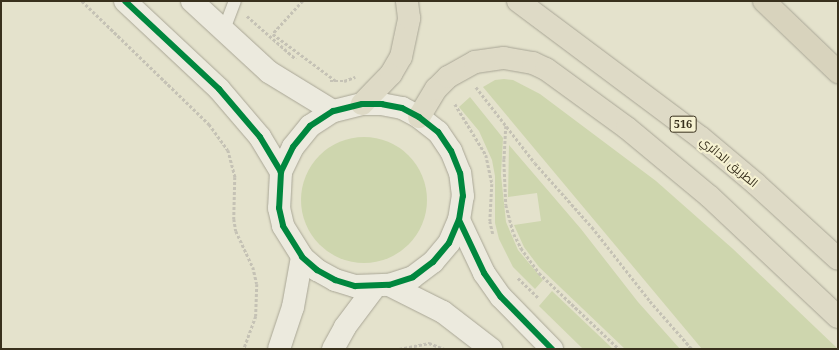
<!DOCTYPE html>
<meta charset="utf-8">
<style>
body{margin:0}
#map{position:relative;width:839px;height:350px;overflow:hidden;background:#e4e2cc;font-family:"Noto Serif",Cairo,serif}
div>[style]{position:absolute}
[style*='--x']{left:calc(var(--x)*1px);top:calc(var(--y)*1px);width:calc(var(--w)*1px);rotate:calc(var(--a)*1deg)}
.green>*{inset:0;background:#ced6ae}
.round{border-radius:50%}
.path>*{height:2.5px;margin-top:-1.25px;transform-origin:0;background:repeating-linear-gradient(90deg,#c5c2b5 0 3px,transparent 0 5px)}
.roads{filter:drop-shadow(0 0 1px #a9a696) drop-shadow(0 0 1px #a9a696)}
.service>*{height:12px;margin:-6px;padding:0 6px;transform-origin:6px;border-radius:6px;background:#eceade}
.tertiary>*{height:22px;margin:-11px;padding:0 11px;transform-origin:11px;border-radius:11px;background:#eceade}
.trunk>*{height:22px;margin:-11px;padding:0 11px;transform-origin:11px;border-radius:11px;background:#dedac6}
.motorway>*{height:22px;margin:-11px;padding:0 11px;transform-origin:11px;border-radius:11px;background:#d8d3bd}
.cycleway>*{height:6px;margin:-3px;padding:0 3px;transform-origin:3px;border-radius:3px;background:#00873e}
span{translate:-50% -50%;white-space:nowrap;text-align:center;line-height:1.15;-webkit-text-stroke:4px #f6f2d2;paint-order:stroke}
.shield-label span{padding:1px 3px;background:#f6f2d2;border:1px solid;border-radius:3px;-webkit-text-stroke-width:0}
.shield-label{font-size:11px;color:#38301d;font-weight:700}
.street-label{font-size:12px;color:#38301d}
.frame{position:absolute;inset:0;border:2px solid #38301d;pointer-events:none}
</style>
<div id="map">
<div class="green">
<div style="clip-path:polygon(504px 79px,513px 80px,540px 94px,656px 181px,733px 249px,838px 349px,702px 349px,483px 87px,495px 80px)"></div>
<div style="clip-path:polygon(470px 97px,503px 138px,501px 175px,506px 222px,518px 250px,543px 280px,535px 289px,513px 267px,499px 239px,495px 223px,495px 176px,492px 160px,479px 131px,459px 107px)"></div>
<div class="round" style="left:301px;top:137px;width:126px;height:126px"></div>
<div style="clip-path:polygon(509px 145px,581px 229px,638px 302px,680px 349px,625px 349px,539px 267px,524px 247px,514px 225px,541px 221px,537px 193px,508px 197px)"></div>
<div style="clip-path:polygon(552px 291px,613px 349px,583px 349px,539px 306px)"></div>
</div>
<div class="path">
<div style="--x:66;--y:1;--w:1;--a:0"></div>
<div style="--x:82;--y:1;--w:177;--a:44.1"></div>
<div style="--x:209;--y:124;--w:32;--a:54"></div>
<div style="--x:228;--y:150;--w:28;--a:75"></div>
<div style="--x:235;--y:177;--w:42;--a:91.4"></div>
<div style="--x:234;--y:219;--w:12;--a:81"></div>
<div style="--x:236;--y:231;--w:40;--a:65"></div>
<div style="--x:253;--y:267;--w:17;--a:77"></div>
<div style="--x:257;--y:284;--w:32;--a:92"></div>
<div style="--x:256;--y:316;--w:35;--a:110"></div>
<div style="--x:303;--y:1;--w:45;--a:132.3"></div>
<div style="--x:273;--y:34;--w:79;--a:36.7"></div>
<div style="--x:247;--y:16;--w:65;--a:41.3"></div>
<div style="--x:330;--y:81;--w:14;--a:0"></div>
<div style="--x:344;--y:81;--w:12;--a:-20"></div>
<div style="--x:476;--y:87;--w:96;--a:52.2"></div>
<div style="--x:535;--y:163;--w:86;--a:48.3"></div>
<div style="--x:592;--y:227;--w:94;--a:51.9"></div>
<div style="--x:650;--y:301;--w:64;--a:48.8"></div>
<div style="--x:455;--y:104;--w:60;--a:58.7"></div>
<div style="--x:486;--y:155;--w:30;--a:78"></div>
<div style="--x:492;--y:184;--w:37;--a:93"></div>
<div style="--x:490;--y:221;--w:13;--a:77"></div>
<div style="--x:506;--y:126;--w:33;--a:93"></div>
<div style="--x:504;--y:159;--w:46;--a:87.5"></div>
<div style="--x:506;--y:205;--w:30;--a:75"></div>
<div style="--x:514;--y:234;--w:16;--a:63"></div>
<div style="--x:521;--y:248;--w:31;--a:54"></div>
<div style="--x:539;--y:273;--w:110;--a:43.5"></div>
<div style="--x:518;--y:278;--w:28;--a:44"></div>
<div style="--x:399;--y:349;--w:31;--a:-11"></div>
<div style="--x:429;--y:343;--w:17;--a:21"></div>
</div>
<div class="roads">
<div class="service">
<div style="--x:223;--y:32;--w:33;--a:-69"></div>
</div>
<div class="tertiary">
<div style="--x:125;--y:1;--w:129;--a:43.1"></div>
<div style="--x:219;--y:89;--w:63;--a:49.5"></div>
<div style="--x:260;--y:137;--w:41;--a:59"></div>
<div style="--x:281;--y:172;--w:36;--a:93"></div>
<div style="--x:279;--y:208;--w:18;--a:77"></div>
<div style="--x:283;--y:226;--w:36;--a:58"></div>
<div style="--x:302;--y:257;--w:20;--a:41"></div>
<div style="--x:317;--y:270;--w:21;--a:29"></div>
<div style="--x:335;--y:280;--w:21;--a:17"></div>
<div style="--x:355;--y:286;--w:34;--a:-2"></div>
<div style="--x:389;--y:285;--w:25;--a:-18"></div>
<div style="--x:413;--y:277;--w:25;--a:-37"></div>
<div style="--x:433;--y:262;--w:25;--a:-50"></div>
<div style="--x:449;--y:243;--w:25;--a:-67"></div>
<div style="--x:459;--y:220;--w:24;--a:-81"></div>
<div style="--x:463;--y:196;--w:23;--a:-97"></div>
<div style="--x:460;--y:173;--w:24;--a:-112"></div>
<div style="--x:451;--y:151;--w:23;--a:-124"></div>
<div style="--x:438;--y:132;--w:24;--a:-142"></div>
<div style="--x:419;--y:117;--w:19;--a:-152"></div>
<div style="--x:402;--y:108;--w:20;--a:-169"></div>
<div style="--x:382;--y:104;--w:20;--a:180"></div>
<div style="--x:362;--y:104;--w:30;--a:166"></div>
<div style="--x:333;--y:111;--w:27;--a:147"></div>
<div style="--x:310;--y:126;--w:27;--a:129"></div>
<div style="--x:293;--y:147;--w:28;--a:116"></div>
<div style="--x:192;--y:1;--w:105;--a:42.7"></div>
<div style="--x:269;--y:72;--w:75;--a:31.4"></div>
<div style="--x:459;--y:220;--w:59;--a:64.7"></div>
<div style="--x:484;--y:273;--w:29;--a:55"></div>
<div style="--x:501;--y:297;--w:73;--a:45.6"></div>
<div style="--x:389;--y:285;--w:60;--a:26.6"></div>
<div style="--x:443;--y:312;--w:61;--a:37.6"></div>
<div style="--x:279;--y:349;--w:44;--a:-71.6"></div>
<div style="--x:293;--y:307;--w:51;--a:-79.8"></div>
<div style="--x:333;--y:349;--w:25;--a:-61"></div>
<div style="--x:345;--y:327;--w:50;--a:-53.1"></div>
</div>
<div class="trunk">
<div style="--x:518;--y:1;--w:227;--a:36.8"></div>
<div style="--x:700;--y:137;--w:73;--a:40"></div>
<div style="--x:756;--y:184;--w:111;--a:42.4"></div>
<div style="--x:362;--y:104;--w:42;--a:-46"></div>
<div style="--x:391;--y:74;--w:20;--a:-60"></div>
<div style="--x:401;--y:57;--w:40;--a:-78"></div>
<div style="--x:409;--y:18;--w:17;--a:-97"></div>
<div style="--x:419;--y:117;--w:33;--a:-59"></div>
<div style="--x:436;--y:89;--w:17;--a:-45"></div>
<div style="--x:448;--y:77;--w:31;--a:-29"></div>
<div style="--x:475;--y:62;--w:29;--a:-8"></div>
<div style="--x:504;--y:58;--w:29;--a:10"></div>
<div style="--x:533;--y:63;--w:14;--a:25"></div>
<div style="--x:546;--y:69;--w:100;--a:36.1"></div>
<div style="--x:627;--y:128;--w:107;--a:39.7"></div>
<div style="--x:709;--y:196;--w:177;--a:43.2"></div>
</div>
<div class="motorway">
<div style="--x:764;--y:1;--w:103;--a:43.8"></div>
</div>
</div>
<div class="cycleway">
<div style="--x:125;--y:1;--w:129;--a:43.1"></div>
<div style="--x:219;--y:89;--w:63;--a:49.5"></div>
<div style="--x:260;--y:137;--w:41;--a:59"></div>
<div style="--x:281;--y:172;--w:36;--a:93"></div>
<div style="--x:279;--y:208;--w:18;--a:77"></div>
<div style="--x:283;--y:226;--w:36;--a:58"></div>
<div style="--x:302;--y:257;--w:20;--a:41"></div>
<div style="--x:317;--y:270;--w:21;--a:29"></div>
<div style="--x:335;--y:280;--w:21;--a:17"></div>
<div style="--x:355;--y:286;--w:34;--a:-2"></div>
<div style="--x:389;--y:285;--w:25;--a:-18"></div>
<div style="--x:413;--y:277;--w:25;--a:-37"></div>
<div style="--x:433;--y:262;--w:25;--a:-50"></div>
<div style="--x:449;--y:243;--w:25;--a:-67"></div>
<div style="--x:459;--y:220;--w:24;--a:-81"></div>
<div style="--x:463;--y:196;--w:23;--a:-97"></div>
<div style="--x:460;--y:173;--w:24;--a:-112"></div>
<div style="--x:451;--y:151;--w:23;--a:-124"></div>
<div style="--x:438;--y:132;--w:24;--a:-142"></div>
<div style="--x:419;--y:117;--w:19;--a:-152"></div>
<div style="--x:402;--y:108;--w:20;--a:-169"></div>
<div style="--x:382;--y:104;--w:20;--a:180"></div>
<div style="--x:362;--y:104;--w:30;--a:166"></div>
<div style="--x:333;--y:111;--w:27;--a:147"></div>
<div style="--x:310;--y:126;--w:27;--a:129"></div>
<div style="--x:293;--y:147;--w:28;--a:116"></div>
<div style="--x:459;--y:220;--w:59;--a:64.7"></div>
<div style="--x:484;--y:273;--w:29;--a:55"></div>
<div style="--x:501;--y:297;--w:73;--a:45.6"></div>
</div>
<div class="shield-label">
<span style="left:683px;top:124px">516</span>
</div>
<div class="street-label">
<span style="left:729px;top:162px;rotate:40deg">الطريق الدائري</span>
</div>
<div class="frame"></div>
</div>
